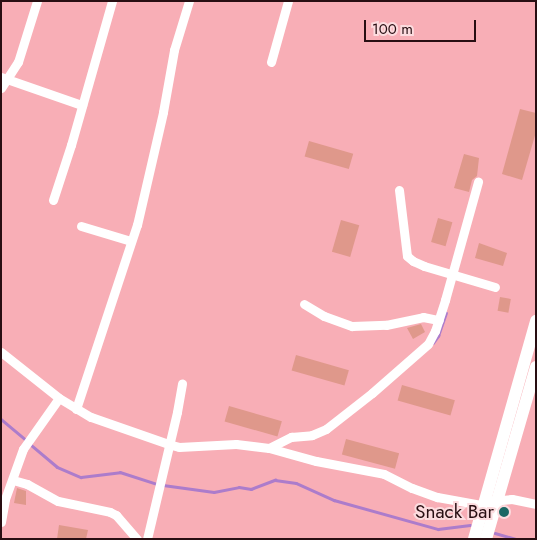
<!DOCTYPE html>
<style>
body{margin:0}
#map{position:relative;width:537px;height:540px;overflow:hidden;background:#f8aeb6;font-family:Jost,sans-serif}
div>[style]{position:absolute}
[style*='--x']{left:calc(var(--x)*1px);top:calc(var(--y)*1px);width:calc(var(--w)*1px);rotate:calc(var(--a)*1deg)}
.stream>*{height:2.5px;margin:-1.25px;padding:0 1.25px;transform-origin:1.25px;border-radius:1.25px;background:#ac7ccb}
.building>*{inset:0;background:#df988b;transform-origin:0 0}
.minor>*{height:9px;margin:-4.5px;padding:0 4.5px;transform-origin:4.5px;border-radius:4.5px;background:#fff}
.primary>*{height:12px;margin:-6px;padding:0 6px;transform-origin:6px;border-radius:6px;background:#fff}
.dots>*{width:14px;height:14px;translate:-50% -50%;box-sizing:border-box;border:2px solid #fcdcdf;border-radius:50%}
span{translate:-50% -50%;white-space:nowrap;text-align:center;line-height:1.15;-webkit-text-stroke:4px #fcdcdf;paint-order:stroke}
.poi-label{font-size:19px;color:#280e12}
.right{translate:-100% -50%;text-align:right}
.frame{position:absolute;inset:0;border:2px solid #280e12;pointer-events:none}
.scale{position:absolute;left:364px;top:20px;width:112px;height:22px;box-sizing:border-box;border:2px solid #280e12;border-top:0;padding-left:6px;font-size:15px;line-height:18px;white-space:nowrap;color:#280e12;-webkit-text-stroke:4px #fcdcdf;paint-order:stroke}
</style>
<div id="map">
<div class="stream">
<div style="--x:433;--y:343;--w:9;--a:-54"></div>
<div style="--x:438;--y:336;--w:24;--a:-71"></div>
<div style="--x:1;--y:419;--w:33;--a:40"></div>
<div style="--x:30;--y:444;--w:35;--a:40"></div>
<div style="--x:57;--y:467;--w:26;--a:23"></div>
<div style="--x:81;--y:477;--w:39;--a:-7"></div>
<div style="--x:120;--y:472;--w:39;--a:18"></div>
<div style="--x:163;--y:485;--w:51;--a:7.8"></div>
<div style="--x:214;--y:492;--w:25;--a:-11"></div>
<div style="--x:239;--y:487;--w:12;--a:9"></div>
<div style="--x:251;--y:489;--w:26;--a:-21"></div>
<div style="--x:275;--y:480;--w:21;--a:8"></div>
<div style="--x:296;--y:483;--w:42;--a:24.1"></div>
<div style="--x:334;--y:500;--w:108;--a:15.6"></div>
<div style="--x:438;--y:529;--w:32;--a:-7"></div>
<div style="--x:495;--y:533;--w:22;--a:16"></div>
</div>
<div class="building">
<div style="clip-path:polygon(520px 109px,536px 113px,536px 132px,522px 180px,502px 174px)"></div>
<div style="left:309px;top:141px;width:46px;height:16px;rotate:16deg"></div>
<div style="clip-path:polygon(464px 154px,479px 158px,477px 176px,472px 180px,469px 192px,454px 188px)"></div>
<div style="left:438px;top:218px;width:15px;height:25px;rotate:16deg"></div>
<div style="left:341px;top:220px;width:19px;height:33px;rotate:16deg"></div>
<div style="clip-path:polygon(479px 243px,507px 253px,503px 266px,475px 258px)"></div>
<div style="left:500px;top:297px;width:11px;height:14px;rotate:10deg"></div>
<div style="clip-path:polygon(421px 324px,425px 332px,413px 339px,407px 328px)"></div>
<div style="left:296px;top:355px;width:55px;height:16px;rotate:16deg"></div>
<div style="left:402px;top:385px;width:55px;height:16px;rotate:16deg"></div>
<div style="left:229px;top:406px;width:55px;height:16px;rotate:16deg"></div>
<div style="left:346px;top:439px;width:55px;height:16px;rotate:15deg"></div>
<div style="clip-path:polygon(17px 488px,26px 491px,26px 505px,14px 503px)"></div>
<div style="clip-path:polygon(59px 525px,88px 530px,86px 539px,57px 539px)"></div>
</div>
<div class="minor">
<div style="--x:271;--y:62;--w:63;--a:-74.4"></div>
<div style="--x:1;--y:77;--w:86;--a:19.1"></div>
<div style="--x:1;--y:88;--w:31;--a:-57"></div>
<div style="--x:18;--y:62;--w:64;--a:-72.7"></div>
<div style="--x:399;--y:190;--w:66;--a:83.1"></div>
<div style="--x:407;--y:256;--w:8;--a:40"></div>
<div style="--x:413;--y:261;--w:12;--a:24"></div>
<div style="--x:424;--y:266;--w:74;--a:16.5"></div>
<div style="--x:53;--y:200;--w:58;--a:-71.9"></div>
<div style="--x:71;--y:145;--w:150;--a:-74.1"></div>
<div style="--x:81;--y:226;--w:52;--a:16.7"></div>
<div style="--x:304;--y:304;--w:23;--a:31"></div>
<div style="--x:324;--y:316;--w:30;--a:20"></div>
<div style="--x:352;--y:326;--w:34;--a:-2"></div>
<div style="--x:386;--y:325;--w:38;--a:-12"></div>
<div style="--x:423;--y:317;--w:16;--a:11"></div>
<div style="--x:1;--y:352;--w:74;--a:38.4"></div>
<div style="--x:59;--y:398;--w:37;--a:31"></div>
<div style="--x:91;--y:417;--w:82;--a:19.3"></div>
<div style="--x:168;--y:444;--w:11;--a:15"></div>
<div style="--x:179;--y:447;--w:57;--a:-3"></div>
<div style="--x:236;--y:444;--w:33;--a:7"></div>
<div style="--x:269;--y:448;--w:49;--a:15.5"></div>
<div style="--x:316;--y:461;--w:69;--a:10.8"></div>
<div style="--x:384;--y:474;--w:31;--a:27"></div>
<div style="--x:412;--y:488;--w:27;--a:20"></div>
<div style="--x:437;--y:497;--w:46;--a:10.1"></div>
<div style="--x:482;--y:505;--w:11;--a:-22"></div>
<div style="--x:492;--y:501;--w:20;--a:-6"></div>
<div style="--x:512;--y:499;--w:25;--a:12"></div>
<div style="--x:76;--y:409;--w:194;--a:-71.7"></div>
<div style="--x:137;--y:225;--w:116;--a:-77"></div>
<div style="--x:163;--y:112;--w:63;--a:-79.9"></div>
<div style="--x:174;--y:50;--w:51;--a:-73"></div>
<div style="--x:269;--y:448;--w:25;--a:-27"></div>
<div style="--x:291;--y:437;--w:21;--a:-5"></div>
<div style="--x:312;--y:435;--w:15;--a:-23"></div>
<div style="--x:326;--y:429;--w:58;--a:-38"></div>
<div style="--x:372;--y:393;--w:74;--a:-41.2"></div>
<div style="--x:428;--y:344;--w:15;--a:-62"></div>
<div style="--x:435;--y:331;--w:33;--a:-72"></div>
<div style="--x:445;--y:300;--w:123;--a:-74.4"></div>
<div style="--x:13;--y:480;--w:15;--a:16"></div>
<div style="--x:27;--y:484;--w:35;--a:29"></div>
<div style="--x:58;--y:501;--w:53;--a:11.9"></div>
<div style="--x:110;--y:512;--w:7;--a:27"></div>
<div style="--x:116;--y:515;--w:32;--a:49"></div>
<div style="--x:1;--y:522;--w:23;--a:-80"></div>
<div style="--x:5;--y:499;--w:53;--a:-70.2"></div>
<div style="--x:23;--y:449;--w:62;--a:-54.8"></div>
<div style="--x:147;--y:539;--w:130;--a:-76.7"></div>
<div style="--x:177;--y:412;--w:29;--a:-80"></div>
</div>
<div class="primary">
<div style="--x:474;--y:539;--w:227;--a:-74.1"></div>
<div style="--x:486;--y:539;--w:179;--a:-73.8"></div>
</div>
<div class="dots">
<div style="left:504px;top:512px;background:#1a6764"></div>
</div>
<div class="poi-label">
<span class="right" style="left:494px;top:512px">Snack Bar</span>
</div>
<div class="frame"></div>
<div class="scale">100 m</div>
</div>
